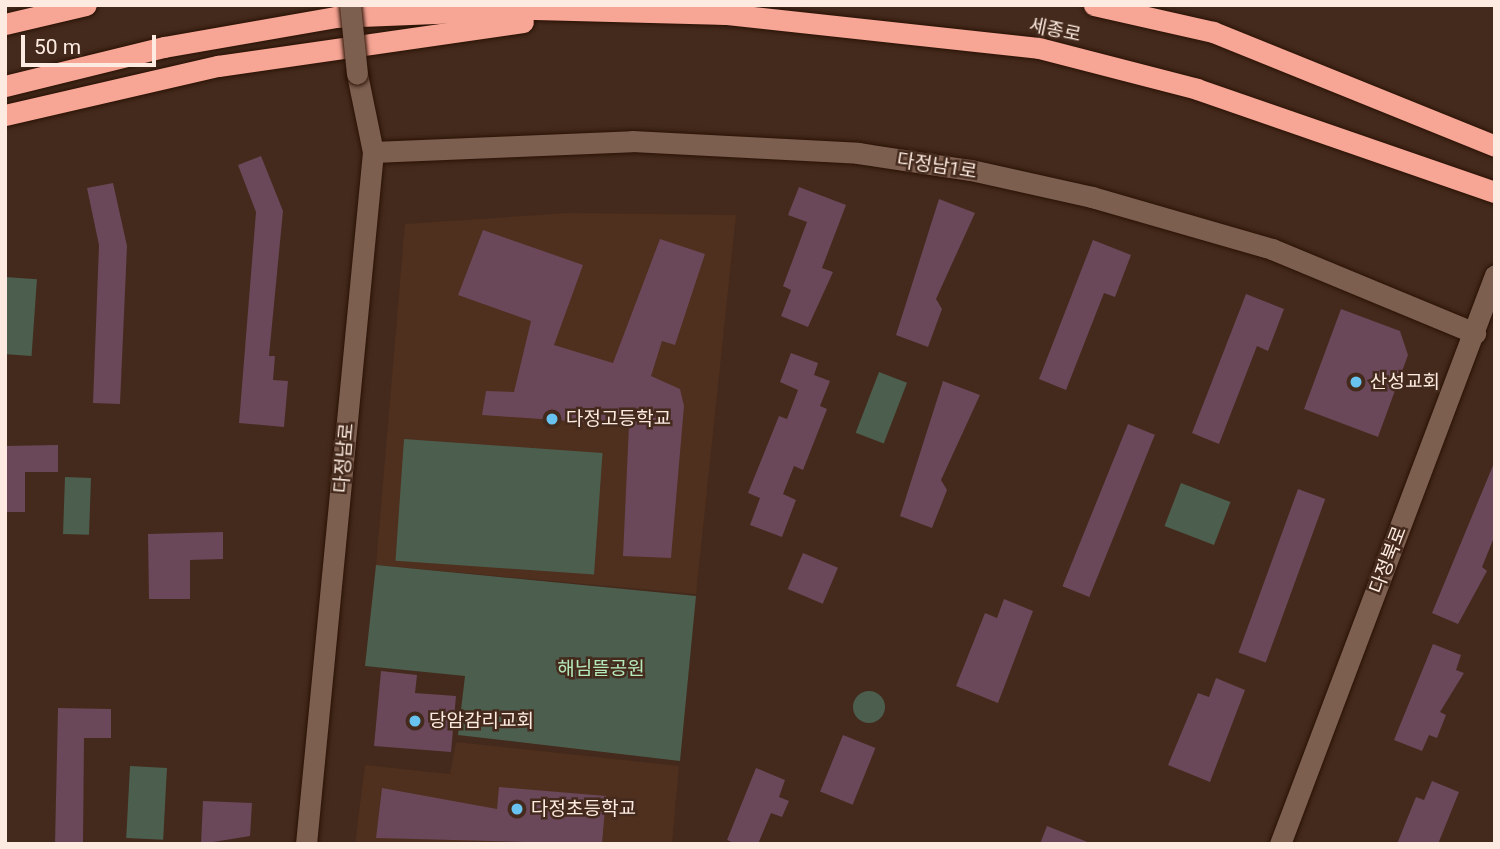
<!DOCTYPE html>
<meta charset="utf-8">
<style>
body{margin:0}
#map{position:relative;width:1500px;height:849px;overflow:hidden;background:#442a1c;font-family:Roboto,"Noto Sans KR",sans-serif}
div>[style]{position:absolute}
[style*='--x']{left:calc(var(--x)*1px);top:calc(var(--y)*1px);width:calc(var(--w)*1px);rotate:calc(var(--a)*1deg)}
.built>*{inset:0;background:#4f2f1d}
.green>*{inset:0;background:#4c5e4e;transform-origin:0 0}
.round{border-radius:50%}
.building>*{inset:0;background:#6a4759;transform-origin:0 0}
.roads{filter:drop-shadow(0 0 2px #291205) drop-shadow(0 0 2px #291205)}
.minor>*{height:21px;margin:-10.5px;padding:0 10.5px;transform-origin:10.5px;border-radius:10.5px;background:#7d5f50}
.highway>*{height:21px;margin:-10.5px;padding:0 10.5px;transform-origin:10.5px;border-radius:10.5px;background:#f7a595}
.bridges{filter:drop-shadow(0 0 2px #291205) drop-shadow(0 0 2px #291205)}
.minor-bridge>*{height:21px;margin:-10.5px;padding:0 10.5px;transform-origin:10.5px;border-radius:10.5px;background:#7d5f50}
.dots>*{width:19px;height:19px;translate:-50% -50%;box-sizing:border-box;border:4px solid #442a1c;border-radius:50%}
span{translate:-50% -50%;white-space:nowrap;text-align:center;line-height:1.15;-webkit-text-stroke:5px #442a1c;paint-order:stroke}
.street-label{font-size:19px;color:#fdebe2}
.poi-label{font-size:19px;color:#fdebe2}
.left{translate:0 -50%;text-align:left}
.park-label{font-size:19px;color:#b5e9ba}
.frame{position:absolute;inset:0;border:7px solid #fdebe2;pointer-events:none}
.scale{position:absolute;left:21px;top:35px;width:135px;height:32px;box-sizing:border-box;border:4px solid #fdebe2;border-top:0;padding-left:9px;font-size:21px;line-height:24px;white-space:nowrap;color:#fdebe2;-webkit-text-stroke:5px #442a1c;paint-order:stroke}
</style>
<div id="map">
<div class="built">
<div style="clip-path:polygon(569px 213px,736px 215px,696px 594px,376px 565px,405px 224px)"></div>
<div style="clip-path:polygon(456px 742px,679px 766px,672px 844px,355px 844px,365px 765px,450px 774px)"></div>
</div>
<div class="green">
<div style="left:5px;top:277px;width:32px;height:77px;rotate:4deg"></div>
<div style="left:879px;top:372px;width:30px;height:65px;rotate:21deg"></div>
<div style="left:404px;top:439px;width:199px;height:122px;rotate:4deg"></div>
<div style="left:65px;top:477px;width:26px;height:57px;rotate:2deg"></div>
<div style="left:1181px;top:483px;width:53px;height:46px;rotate:21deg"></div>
<div style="clip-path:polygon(376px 565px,696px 596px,680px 761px,458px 735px,465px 676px,365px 666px)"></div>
<div class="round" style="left:853px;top:691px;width:32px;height:32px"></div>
<div style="left:130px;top:766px;width:37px;height:72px;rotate:3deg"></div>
</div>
<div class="building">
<div style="clip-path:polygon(261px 156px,283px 211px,269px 356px,275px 356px,273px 380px,288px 381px,284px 427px,239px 423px,256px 212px,238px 165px)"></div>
<div style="clip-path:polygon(113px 183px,127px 246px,120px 404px,93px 403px,99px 245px,87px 188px)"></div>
<div style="clip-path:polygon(799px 187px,846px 205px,822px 268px,833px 272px,808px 327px,781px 316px,791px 290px,783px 286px,807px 222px,788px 215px)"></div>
<div style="clip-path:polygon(939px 199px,975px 213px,936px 299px,942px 309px,928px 347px,896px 335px)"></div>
<div style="clip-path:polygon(483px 230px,583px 265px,554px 345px,613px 363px,660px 239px,705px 254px,675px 345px,662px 341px,651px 376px,680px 389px,684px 406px,671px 558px,623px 556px,629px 425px,482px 415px,486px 391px,514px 392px,531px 321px,458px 295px)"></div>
<div style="clip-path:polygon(1093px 240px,1131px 255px,1115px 297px,1104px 293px,1066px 390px,1039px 379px)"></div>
<div style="clip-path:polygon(1246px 294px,1284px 309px,1268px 351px,1257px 346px,1219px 444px,1192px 433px)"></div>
<div style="clip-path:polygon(1341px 309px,1400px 331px,1408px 355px,1378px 437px,1304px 409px)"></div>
<div style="clip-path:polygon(791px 353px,818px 363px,814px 375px,830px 381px,820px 406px,827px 409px,803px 470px,794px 466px,783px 494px,796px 500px,782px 537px,750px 525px,760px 498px,748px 493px,779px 416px,787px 419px,798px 390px,780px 382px)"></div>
<div style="clip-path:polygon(943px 381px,980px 395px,941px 480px,947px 490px,932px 528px,900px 516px)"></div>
<div style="left:1128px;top:424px;width:29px;height:175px;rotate:22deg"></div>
<div style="clip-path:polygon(58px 445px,58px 472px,25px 472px,25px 512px,5px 512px,5px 446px)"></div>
<div style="clip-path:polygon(1494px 463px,1495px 535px,1482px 567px,1487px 571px,1458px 624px,1432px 613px)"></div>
<div style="left:1298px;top:489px;width:29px;height:174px;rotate:20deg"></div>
<div style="clip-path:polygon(223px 532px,223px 559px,190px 560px,190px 599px,149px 599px,148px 534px)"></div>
<div style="left:803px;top:553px;width:38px;height:39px;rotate:23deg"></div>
<div style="clip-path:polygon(1004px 599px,1033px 611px,998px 703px,956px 686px,985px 613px,997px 618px)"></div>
<div style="clip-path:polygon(1433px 644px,1461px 655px,1456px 670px,1464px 673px,1440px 712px,1446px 715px,1437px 738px,1429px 735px,1422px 751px,1394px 740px)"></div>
<div style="clip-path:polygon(381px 671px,417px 675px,415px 693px,456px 696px,451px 752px,374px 746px)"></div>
<div style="clip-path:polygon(1216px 678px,1245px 690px,1210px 782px,1168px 765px,1198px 693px,1209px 697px)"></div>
<div style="clip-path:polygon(58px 708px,111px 709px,111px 738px,84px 738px,83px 844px,55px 844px)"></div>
<div style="left:843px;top:735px;width:35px;height:61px;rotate:22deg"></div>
<div style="clip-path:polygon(756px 768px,785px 780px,779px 797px,789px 801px,782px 817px,771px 813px,758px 844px,736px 844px,727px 840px)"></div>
<div style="clip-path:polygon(1432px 781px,1459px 792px,1438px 844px,1397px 844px,1416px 797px,1424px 800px)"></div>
<div style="clip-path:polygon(499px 787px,606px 796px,602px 844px,376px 838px,382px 788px,497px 809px)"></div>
<div style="clip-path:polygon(203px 801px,252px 803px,250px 836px,201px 844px)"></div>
<div style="clip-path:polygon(1047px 826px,1090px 843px,1090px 844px,1040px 844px)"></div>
</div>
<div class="roads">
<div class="minor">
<div style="--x:373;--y:152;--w:259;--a:-2.4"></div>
<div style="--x:632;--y:141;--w:226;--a:3"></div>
<div style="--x:858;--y:153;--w:114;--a:8.6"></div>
<div style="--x:971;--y:170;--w:124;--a:12.6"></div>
<div style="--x:1092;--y:197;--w:187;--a:16.1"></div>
<div style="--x:1272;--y:249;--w:220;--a:22.5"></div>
<div style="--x:306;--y:844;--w:695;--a:-84.47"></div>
<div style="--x:373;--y:152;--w:80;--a:-101.6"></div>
<div style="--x:1280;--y:844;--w:608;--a:-69.3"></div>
</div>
<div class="highway">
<div style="--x:1094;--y:5;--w:122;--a:12.8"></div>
<div style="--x:1213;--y:32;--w:304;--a:22"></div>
<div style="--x:5;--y:24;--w:83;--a:-13.2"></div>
<div style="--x:5;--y:86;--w:164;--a:-13.8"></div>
<div style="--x:164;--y:47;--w:175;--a:-9.9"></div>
<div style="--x:336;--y:17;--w:199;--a:-2.3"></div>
<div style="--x:535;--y:9;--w:191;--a:1.5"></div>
<div style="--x:726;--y:14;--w:315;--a:6.2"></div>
<div style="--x:1039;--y:48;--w:163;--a:14.5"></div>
<div style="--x:1197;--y:89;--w:315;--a:19.1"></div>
<div style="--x:5;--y:115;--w:219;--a:-13"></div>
<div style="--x:218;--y:66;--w:308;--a:-8.2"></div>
</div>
</div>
<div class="bridges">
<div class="minor-bridge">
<div style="--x:350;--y:5;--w:69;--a:84.2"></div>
</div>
</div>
<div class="dots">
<div style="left:1356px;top:382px;background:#69c3f1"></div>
<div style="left:552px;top:419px;background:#69c3f1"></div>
<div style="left:415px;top:721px;background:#69c3f1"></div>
<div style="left:517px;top:809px;background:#69c3f1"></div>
</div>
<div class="street-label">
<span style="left:1055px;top:30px;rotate:12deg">세종로</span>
<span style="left:937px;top:166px;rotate:9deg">다정남1로</span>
<span style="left:344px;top:458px;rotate:-85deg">다정남로</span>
<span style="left:1388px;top:560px;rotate:-69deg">다정북로</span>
</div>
<div class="poi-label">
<span class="left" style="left:1370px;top:382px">산성교회</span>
<span class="left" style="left:566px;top:419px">다정고등학교</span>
<span class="left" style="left:429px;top:721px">당암감리교회</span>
<span class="left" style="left:531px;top:809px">다정초등학교</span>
</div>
<div class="park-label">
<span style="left:601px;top:669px">해님뜰공원</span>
</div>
<div class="frame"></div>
<div class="scale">50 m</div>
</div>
